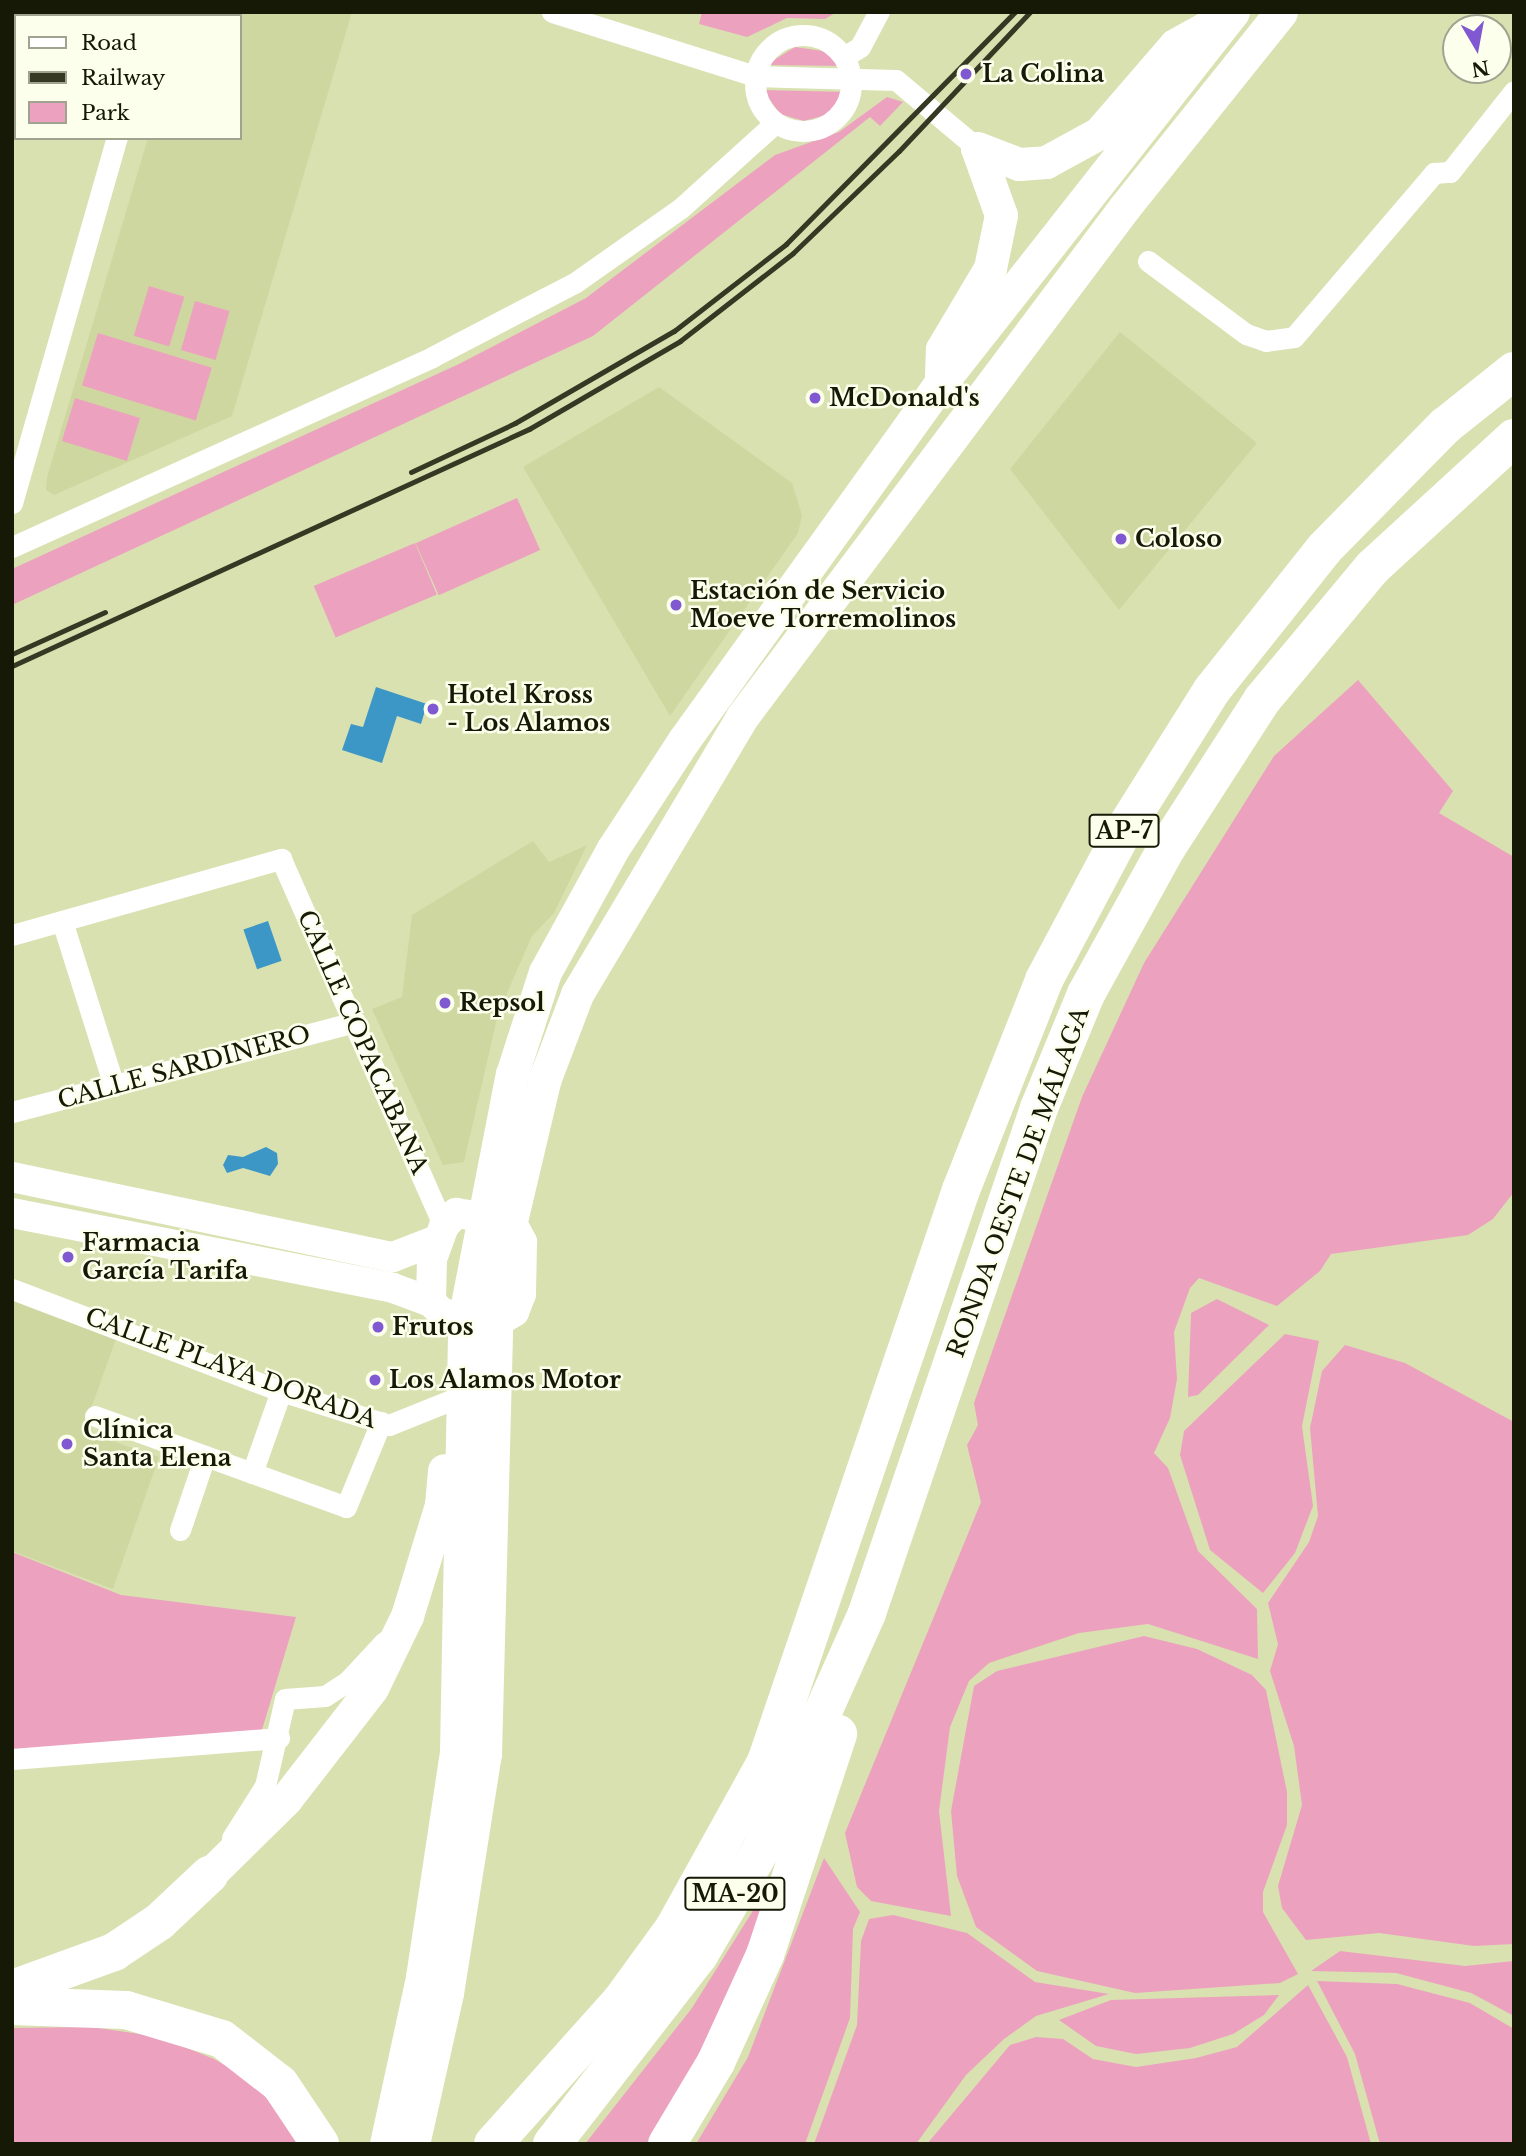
<!DOCTYPE html>
<meta charset="utf-8">
<style>
body{margin:0}
#map{position:relative;width:1526px;height:2156px;overflow:hidden;background:#d9e1b1;font-family:"Libre Baskerville",serif}
div>[style]{position:absolute}
[style*='--x']{left:calc(var(--x)*1px);top:calc(var(--y)*1px);width:calc(var(--w)*1px);rotate:calc(var(--a)*1deg)}
.built>*{inset:0;background:#cfd7a0}
.green>*{inset:0;background:#eca2be;transform-origin:0 0}
.water>*{inset:0;background:#3d97c6;transform-origin:0 0}
.street>*{height:21px;margin:-10.5px;padding:0 10.5px;transform-origin:10.5px;border-radius:10.5px;background:#fff}
.street>.ring{margin:-10.5px;padding:0;box-sizing:content-box;background:none;border:21px solid #fff;border-radius:50%}
.secondary>*{height:30px;margin:-15px;padding:0 15px;transform-origin:15px;border-radius:15px;background:#fff}
.primary>*{height:33px;margin:-16.5px;padding:0 16.5px;transform-origin:16.5px;border-radius:16.5px;background:#fff}
.highway>*{height:38px;margin:-19px;padding:0 19px;transform-origin:19px;border-radius:19px;background:#fff}
.rail>*{height:5px;margin:-2.5px;padding:0 2.5px;transform-origin:2.5px;border-radius:2.5px;background:#353822}
.dots>*{width:19px;height:19px;translate:-50% -50%;box-sizing:border-box;border:4px solid #fbffeb;border-radius:50%}
span{translate:-50% -50%;white-space:nowrap;text-align:center;line-height:1.15;-webkit-text-stroke:5px #fbffeb;paint-order:stroke}
.shield-label span{padding:2px 5px;background:#fbffeb;border:2px solid;border-radius:5px;-webkit-text-stroke-width:0}
.shield-label{font-size:23px;color:#171907;font-weight:700}
.poi-label{font-size:24px;color:#171907;font-weight:700}
.left{translate:0 -50%;text-align:left}
.street-label{font-size:24px;color:#171907}
.frame{position:absolute;inset:0;border:14px solid #171907;pointer-events:none}
.legend{position:absolute;left:14px;top:14px;width:228px;height:126px;box-sizing:border-box;background:#fbffeb;border:2px solid #a0a390;margin:0;padding:9px 12px;list-style:none;font-size:21px;color:#171907}
.legend li{display:flex;align-items:center;gap:14px;height:35px}
.legend b{width:35px;border:2px solid #a0a390}
.north{position:absolute;left:1442px;top:14px;width:70px;height:70px;box-sizing:border-box;background:#fbffeb;border:2px solid #a0a390;border-radius:50%;rotate:170deg;font-size:19px;font-weight:700;line-height:28px;text-align:center;color:#171907}
.north::after{content:'';display:block;margin:auto;width:24px;height:32px;background:#7f58d2;clip-path:polygon(50% 0,100% 100%,50% 72%,0 100%)}
</style>
<div id="map">
<div class="built">
<div style="clip-path:polygon(185px 12px,352px 12px,232px 416px,54px 495px,46px 490px,47px 477px,148px 138px,240px 138px,240px 16px)"></div>
<div style="clip-path:polygon(1120px 332px,1257px 443px,1119px 610px,1010px 469px)"></div>
<div style="clip-path:polygon(659px 387px,792px 483px,802px 515px,798px 533px,670px 716px,523px 467px)"></div>
<div style="clip-path:polygon(533px 841px,549px 862px,587px 845px,554px 913px,532px 936px,498px 1014px,464px 1162px,443px 1165px,372px 1009px,402px 997px,412px 915px)"></div>
<div style="clip-path:polygon(12px 1298px,117px 1336px,83px 1431px,159px 1457px,113px 1589px,12px 1551px)"></div>
</div>
<div class="green">
<div style="clip-path:polygon(702px 12px,837px 12px,825px 19px,787px 18px,747px 37px,699px 24px)"></div>
<div style="clip-path:polygon(795px 47px,823px 51px,844px 66px,766px 65px)"></div>
<div style="clip-path:polygon(763px 90px,847px 92px,829px 114px,804px 121px,780px 114px)"></div>
<div style="clip-path:polygon(887px 97px,903px 102px,880px 126px,870px 117px,593px 336px,12px 605px,12px 569px,459px 364px,586px 298px,775px 155px,839px 132px)"></div>
<div style="left:149px;top:286px;width:37px;height:52px;rotate:17deg"></div>
<div style="left:195px;top:301px;width:36px;height:51px;rotate:16deg"></div>
<div style="left:98px;top:333px;width:119px;height:55px;rotate:17deg"></div>
<div style="left:75px;top:398px;width:68px;height:45px;rotate:17deg"></div>
<div style="left:517px;top:498px;width:57px;height:111px;rotate:66deg"></div>
<div style="left:415px;top:543px;width:56px;height:110px;rotate:67deg"></div>
<div style="clip-path:polygon(1358px 680px,1453px 791px,1439px 813px,1514px 857px,1514px 1192px,1493px 1219px,1468px 1235px,1331px 1254px,1320px 1271px,1277px 1306px,1199px 1278px,1190px 1288px,1174px 1332px,1177px 1379px,1170px 1418px,1154px 1453px,1168px 1468px,1198px 1551px,1257px 1609px,1258px 1659px,1148px 1624px,1079px 1633px,989px 1663px,969px 1681px,950px 1727px,939px 1811px,951px 1916px,871px 1901px,857px 1887px,845px 1833px,981px 1502px,967px 1445px,978px 1425px,974px 1403px,1082px 1097px,1144px 963px,1274px 756px)"></div>
<div style="clip-path:polygon(1217px 1299px,1269px 1325px,1198px 1395px,1188px 1397px,1191px 1313px)"></div>
<div style="clip-path:polygon(1285px 1334px,1319px 1341px,1302px 1426px,1313px 1506px,1295px 1553px,1263px 1593px,1210px 1550px,1180px 1455px,1184px 1431px)"></div>
<div style="clip-path:polygon(1345px 1345px,1405px 1363px,1514px 1422px,1514px 1944px,1474px 1946px,1379px 1933px,1306px 1940px,1282px 1908px,1278px 1886px,1302px 1805px,1294px 1746px,1270px 1671px,1278px 1644px,1268px 1603px,1309px 1542px,1318px 1516px,1310px 1428px,1322px 1371px)"></div>
<div style="clip-path:polygon(12px 1552px,121px 1595px,296px 1617px,261px 1733px,12px 1751px)"></div>
<div style="clip-path:polygon(1144px 1636px,1197px 1649px,1252px 1675px,1266px 1690px,1287px 1792px,1287px 1825px,1263px 1892px,1263px 1912px,1298px 1974px,1280px 1983px,1135px 1993px,1037px 1971px,976px 1927px,957px 1876px,951px 1811px,974px 1686px,997px 1671px)"></div>
<div style="clip-path:polygon(791px 1850px,750px 1961px,656px 2144px,585px 2144px,692px 2008px)"></div>
<div style="clip-path:polygon(824px 1858px,860px 1912px,853px 1929px,850px 2018px,805px 2144px,696px 2144px,748px 2057px)"></div>
<div style="clip-path:polygon(893px 1915px,967px 1933px,1035px 1982px,1109px 1994px,1036px 2016px,1004px 2039px,966px 2075px,916px 2144px,814px 2144px,857px 2025px,861px 1941px,869px 1919px)"></div>
<div style="clip-path:polygon(1340px 1951px,1465px 1966px,1514px 1961px,1514px 2016px,1471px 1993px,1396px 1973px,1311px 1971px)"></div>
<div style="clip-path:polygon(1317px 1981px,1397px 1984px,1470px 2003px,1514px 2029px,1514px 2144px,1380px 2144px,1355px 2054px)"></div>
<div style="clip-path:polygon(1308px 1985px,1347px 2057px,1371px 2144px,927px 2144px,1010px 2045px,1036px 2037px,1063px 2039px,1093px 2059px,1136px 2067px,1196px 2058px,1237px 2047px)"></div>
<div style="clip-path:polygon(1279px 1995px,1264px 2015px,1233px 2034px,1190px 2048px,1136px 2054px,1096px 2046px,1059px 2020px,1111px 2000px)"></div>
<div style="clip-path:polygon(92px 2027px,160px 2037px,214px 2059px,253px 2081px,302px 2144px,12px 2144px,12px 2028px)"></div>
</div>
<div class="water">
<div style="clip-path:polygon(376px 687px,427px 704px,421px 724px,397px 716px,382px 763px,342px 750px,351px 724px,363px 727px)"></div>
<div style="left:268px;top:921px;width:42px;height:26px;rotate:71deg"></div>
<div style="clip-path:polygon(266px 1147px,277px 1153px,278px 1164px,270px 1176px,243px 1168px,227px 1173px,223px 1165px,228px 1155px,243px 1157px)"></div>
</div>
<div class="street">
<div style="--x:552;--y:12;--w:213;--a:17.5"></div>
<div style="--x:755;--y:76;--w:141;--a:1.6"></div>
<div style="--x:896;--y:80;--w:106;--a:40"></div>
<div style="--x:26;--y:16;--w:4;--a:-63"></div>
<div style="--x:153;--y:16;--w:4;--a:-76"></div>
<div class="ring" style="left:755px;top:35px;width:75px;height:75px"></div>
<div style="--x:844;--y:57;--w:19;--a:-32"></div>
<div style="--x:860;--y:47;--w:40;--a:-62"></div>
<div style="--x:12;--y:60;--w:12;--a:-70"></div>
<div style="--x:1148;--y:261;--w:122;--a:36.7"></div>
<div style="--x:1246;--y:334;--w:21;--a:19"></div>
<div style="--x:1266;--y:341;--w:28;--a:-8"></div>
<div style="--x:1294;--y:337;--w:216;--a:-49.5"></div>
<div style="--x:1434;--y:173;--w:16;--a:-4"></div>
<div style="--x:1450;--y:172;--w:103;--a:-51.7"></div>
<div style="--x:12;--y:503;--w:380;--a:-74"></div>
<div style="--x:12;--y:547;--w:461;--a:-24.3"></div>
<div style="--x:432;--y:357;--w:162;--a:-27.5"></div>
<div style="--x:576;--y:282;--w:128;--a:-35.2"></div>
<div style="--x:681;--y:208;--w:127;--a:-42.1"></div>
<div style="--x:62;--y:921;--w:173;--a:72.5"></div>
<div style="--x:12;--y:935;--w:280;--a:-15.8"></div>
<div style="--x:281;--y:859;--w:402;--a:66.1"></div>
<div style="--x:12;--y:1112;--w:355;--a:-14.7"></div>
<div style="--x:12;--y:1289;--w:288;--a:20.8"></div>
<div style="--x:281;--y:1391;--w:113;--a:17.5"></div>
<div style="--x:389;--y:1425;--w:65;--a:-21.8"></div>
<div style="--x:95;--y:1416;--w:267;--a:19.9"></div>
<div style="--x:346;--y:1507;--w:92;--a:-67.6"></div>
<div style="--x:252;--y:1473;--w:87;--a:-70.5"></div>
<div style="--x:180;--y:1530;--w:78;--a:-71.3"></div>
<div style="--x:12;--y:1759;--w:268;--a:-4.5"></div>
<div style="--x:232;--y:1838;--w:62;--a:-57.6"></div>
<div style="--x:265;--y:1786;--w:89;--a:-77.1"></div>
<div style="--x:285;--y:1699;--w:40;--a:-4.3"></div>
<div style="--x:325;--y:1696;--w:27;--a:-33"></div>
<div style="--x:348;--y:1681;--w:54;--a:-47.2"></div>
</div>
<div class="secondary">
<div style="--x:12;--y:1177;--w:389;--a:11.9"></div>
<div style="--x:393;--y:1257;--w:47;--a:-21.1"></div>
<div style="--x:12;--y:1213;--w:388;--a:11.1"></div>
<div style="--x:393;--y:1288;--w:40;--a:20.2"></div>
<div style="--x:456;--y:1213;--w:56;--a:8.3"></div>
<div style="--x:511;--y:1221;--w:24;--a:62"></div>
<div style="--x:522;--y:1242;--w:52;--a:91.1"></div>
<div style="--x:521;--y:1294;--w:19;--a:111"></div>
<div style="--x:514;--y:1312;--w:21;--a:149"></div>
<div style="--x:496;--y:1323;--w:55;--a:-169.5"></div>
<div style="--x:442;--y:1313;--w:16;--a:-135"></div>
<div style="--x:431;--y:1302;--w:43;--a:-88.7"></div>
<div style="--x:432;--y:1259;--w:35;--a:-70"></div>
<div style="--x:444;--y:1226;--w:18;--a:-47"></div>
</div>
<div class="primary">
<div style="--x:977;--y:148;--w:45;--a:20.9"></div>
<div style="--x:1019;--y:164;--w:27;--a:-4"></div>
<div style="--x:1046;--y:162;--w:60;--a:-28.7"></div>
<div style="--x:1099;--y:133;--w:116;--a:-49.2"></div>
<div style="--x:1175;--y:45;--w:49;--a:-29.2"></div>
<div style="--x:941;--y:375;--w:26;--a:-88"></div>
<div style="--x:942;--y:349;--w:94;--a:-59.3"></div>
<div style="--x:990;--y:268;--w:54;--a:-78.3"></div>
<div style="--x:1001;--y:215;--w:71;--a:-109.7"></div>
<div style="--x:209;--y:1875;--w:108;--a:-44.6"></div>
<div style="--x:286;--y:1799;--w:140;--a:-52.2"></div>
<div style="--x:372;--y:1688;--w:80;--a:-64.1"></div>
<div style="--x:407;--y:1616;--w:116;--a:-73"></div>
<div style="--x:441;--y:1505;--w:35;--a:-85"></div>
<div style="--x:386;--y:2144;--w:171;--a:-77.8"></div>
<div style="--x:422;--y:1977;--w:229;--a:-81.4"></div>
<div style="--x:456;--y:1751;--w:431;--a:-88.9"></div>
<div style="--x:464;--y:1320;--w:251;--a:-79"></div>
<div style="--x:512;--y:1074;--w:107;--a:-72.1"></div>
<div style="--x:545;--y:972;--w:139;--a:-61.2"></div>
<div style="--x:612;--y:850;--w:131;--a:-56.8"></div>
<div style="--x:684;--y:740;--w:440;--a:-54.3"></div>
<div style="--x:941;--y:383;--w:472;--a:-51.8"></div>
<div style="--x:413;--y:2144;--w:155;--a:-77.3"></div>
<div style="--x:447;--y:1993;--w:242;--a:-81"></div>
<div style="--x:485;--y:1754;--w:431;--a:-88.5"></div>
<div style="--x:496;--y:1323;--w:103;--a:-81.6"></div>
<div style="--x:511;--y:1221;--w:144;--a:-76.7"></div>
<div style="--x:544;--y:1081;--w:93;--a:-69.2"></div>
<div style="--x:577;--y:994;--w:322;--a:-59.2"></div>
<div style="--x:742;--y:717;--w:636;--a:-53.11"></div>
<div style="--x:1124;--y:208;--w:251;--a:-51.3"></div>
</div>
<div class="highway">
<div style="--x:12;--y:1989;--w:109;--a:-19.9"></div>
<div style="--x:114;--y:1952;--w:54;--a:-33.7"></div>
<div style="--x:159;--y:1922;--w:69;--a:-43.2"></div>
<div style="--x:12;--y:2006;--w:114;--a:2"></div>
<div style="--x:126;--y:2010;--w:100;--a:16.8"></div>
<div style="--x:222;--y:2039;--w:73;--a:37.8"></div>
<div style="--x:280;--y:2084;--w:72;--a:56.3"></div>
<div style="--x:493;--y:2144;--w:192;--a:-48.2"></div>
<div style="--x:621;--y:2001;--w:90;--a:-54"></div>
<div style="--x:674;--y:1928;--w:190;--a:-61"></div>
<div style="--x:766;--y:1762;--w:604;--a:-71.18"></div>
<div style="--x:961;--y:1190;--w:226;--a:-68.4"></div>
<div style="--x:1044;--y:980;--w:166;--a:-62"></div>
<div style="--x:1122;--y:833;--w:169;--a:-57.8"></div>
<div style="--x:1212;--y:690;--w:180;--a:-51.5"></div>
<div style="--x:1324;--y:549;--w:173;--a:-45.5"></div>
<div style="--x:1445;--y:426;--w:88;--a:-38.6"></div>
<div style="--x:552;--y:2144;--w:239;--a:-52.1"></div>
<div style="--x:699;--y:1955;--w:124;--a:-59.5"></div>
<div style="--x:762;--y:1848;--w:257;--a:-65.9"></div>
<div style="--x:867;--y:1613;--w:533;--a:-71.19"></div>
<div style="--x:1039;--y:1108;--w:123;--a:-67.6"></div>
<div style="--x:1086;--y:994;--w:166;--a:-61.1"></div>
<div style="--x:1166;--y:849;--w:177;--a:-57.2"></div>
<div style="--x:1262;--y:700;--w:173;--a:-50.2"></div>
<div style="--x:1373;--y:567;--w:191;--a:-42.5"></div>
<div style="--x:667;--y:2144;--w:96;--a:-59.1"></div>
<div style="--x:716;--y:2062;--w:118;--a:-65.4"></div>
<div style="--x:765;--y:1955;--w:233;--a:-71.7"></div>
</div>
<div class="rail">
<div style="--x:411;--y:472;--w:115;--a:-25.2"></div>
<div style="--x:515;--y:423;--w:184;--a:-30.1"></div>
<div style="--x:674;--y:331;--w:142;--a:-37.8"></div>
<div style="--x:786;--y:244;--w:326;--a:-45.4"></div>
<div style="--x:12;--y:654;--w:102;--a:-24.3"></div>
<div style="--x:12;--y:666;--w:569;--a:-24.63"></div>
<div style="--x:529;--y:429;--w:175;--a:-30.2"></div>
<div style="--x:680;--y:341;--w:143;--a:-37.9"></div>
<div style="--x:793;--y:253;--w:147;--a:-43.9"></div>
<div style="--x:899;--y:151;--w:191;--a:-46.7"></div>
</div>
<div class="dots">
<div style="left:966px;top:74px;background:#7f58d2"></div>
<div style="left:815px;top:398px;background:#7f58d2"></div>
<div style="left:1121px;top:539px;background:#7f58d2"></div>
<div style="left:676px;top:605px;background:#7f58d2"></div>
<div style="left:433px;top:709px;background:#7f58d2"></div>
<div style="left:445px;top:1003px;background:#7f58d2"></div>
<div style="left:68px;top:1257px;background:#7f58d2"></div>
<div style="left:378px;top:1327px;background:#7f58d2"></div>
<div style="left:375px;top:1380px;background:#7f58d2"></div>
<div style="left:67px;top:1444px;background:#7f58d2"></div>
</div>
<div class="shield-label">
<span style="left:1124px;top:831px">AP-7</span>
<span style="left:735px;top:1894px">MA-20</span>
</div>
<div class="poi-label">
<span class="left" style="left:982px;top:74px">La Colina</span>
<span class="left" style="left:829px;top:398px">McDonald's</span>
<span class="left" style="left:1135px;top:539px">Coloso</span>
<span class="left" style="left:690px;top:605px">Estación de Servicio<br>Moeve Torremolinos</span>
<span class="left" style="left:447px;top:709px">Hotel Kross<br>- Los Alamos</span>
<span class="left" style="left:459px;top:1003px">Repsol</span>
<span class="left" style="left:82px;top:1257px">Farmacia<br>García Tarifa</span>
<span class="left" style="left:392px;top:1327px">Frutos</span>
<span class="left" style="left:389px;top:1380px">Los Alamos Motor</span>
<span class="left" style="left:83px;top:1444px">Clínica<br>Santa Elena</span>
</div>
<div class="street-label">
<span style="left:363px;top:1042px;rotate:66deg">CALLE COPACABANA</span>
<span style="left:184px;top:1067px;rotate:-15deg">CALLE SARDINERO</span>
<span style="left:1018px;top:1182px;rotate:-70deg">RONDA OESTE DE MÁLAGA</span>
<span style="left:231px;top:1368px;rotate:20deg">CALLE PLAYA DORADA</span>
</div>
<div class="frame"></div>
<ul class="legend">
<li><b style="height:9px;background:#fff"></b>Road</li>
<li><b style="height:9px;background:#353822"></b>Railway</li>
<li><b style="height:19px;background:#eca2be"></b>Park</li>
</ul>
<div class="north">N</div>
</div>
